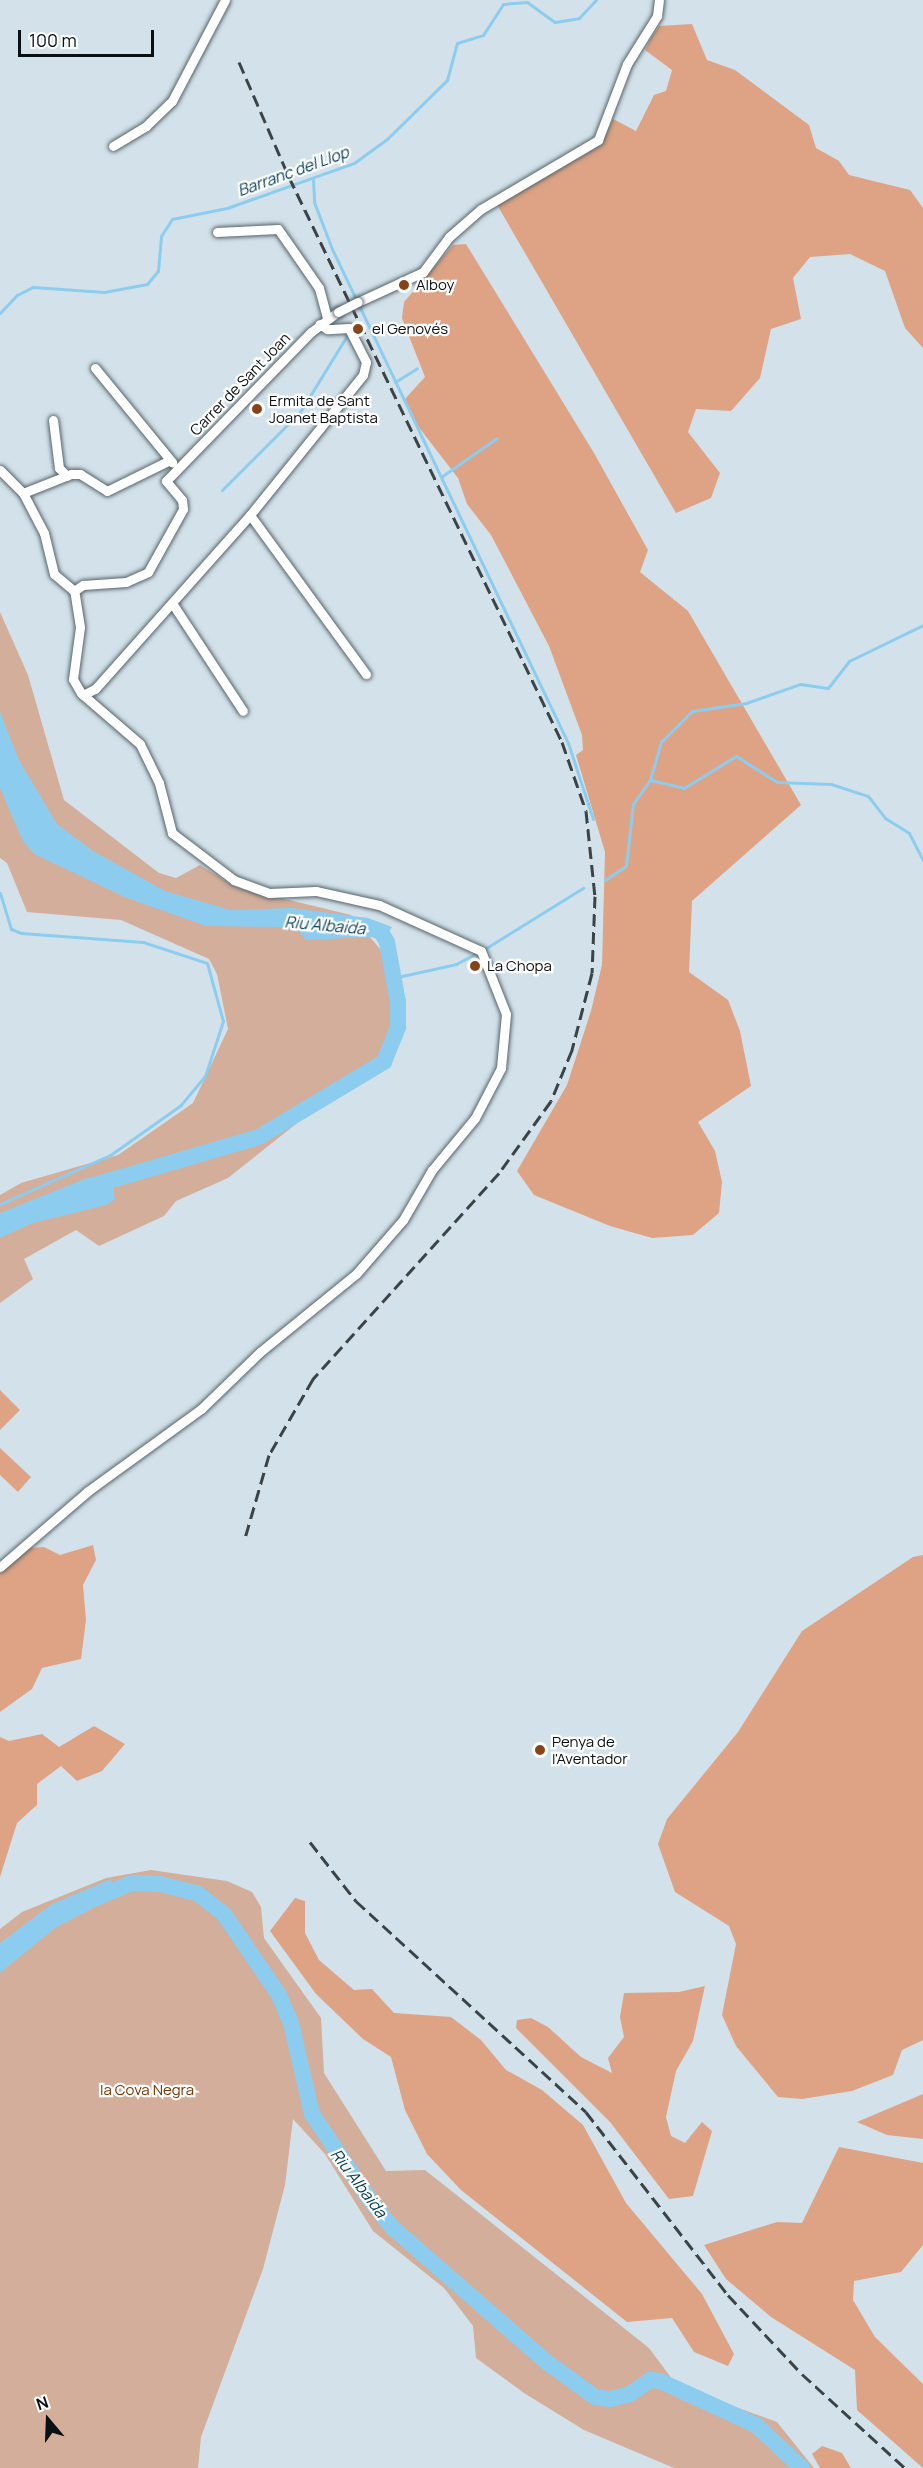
<!DOCTYPE html>
<meta charset="utf-8">
<style>
body{margin:0}
#map{position:relative;width:923px;height:2468px;overflow:hidden;background:#d3e2ea;font-family:Manrope,sans-serif}
div>[style]{position:absolute}
[style*='--x']{left:calc(var(--x)*1px);top:calc(var(--y)*1px);width:calc(var(--w)*1px);rotate:calc(var(--a)*1deg)}
.green>*{inset:0;background:#d2ae9b}
.forest>*{inset:0;background:#dda384}
.water>*{inset:0;background:#8ccdef}
.stream>*{height:3px;margin:-1.5px;padding:0 1.5px;transform-origin:1.5px;border-radius:1.5px;background:#8ccdef}
.river>*{height:16px;margin:-8px;padding:0 8px;transform-origin:8px;border-radius:8px;background:#8ccdef}
.roads{filter:drop-shadow(0 0 2px #57646b) drop-shadow(0 0 2px #57646b)}
.minor>*{height:9px;margin:-4.5px;padding:0 4.5px;transform-origin:4.5px;border-radius:4.5px;background:#fff}
.rail>*{height:3px;margin-top:-1.5px;transform-origin:0;background:repeating-linear-gradient(90deg,#3b4346 0 12px,transparent 0 18px)}
.bridges{filter:drop-shadow(0 0 2px #57646b) drop-shadow(0 0 2px #57646b)}
.minor-bridge>*{height:9px;margin:-4.5px;padding:0 4.5px;transform-origin:4.5px;border-radius:4.5px;background:#fff}
.dots>*{width:16px;height:16px;translate:-50% -50%;box-sizing:border-box;border:3px solid #fff;border-radius:50%}
span{translate:-50% -50%;white-space:nowrap;text-align:center;line-height:1.15;-webkit-text-stroke:4.5px #fff;paint-order:stroke}
.poi-label{font-size:15px;color:#0b1012}
.left{translate:0 -50%;text-align:left}
.street-label{font-size:15px;color:#0b1012}
.park-label{font-size:15px;color:#7a3500}
.water-label{font-size:16px;color:#013b52;font-style:italic}
.north{position:absolute;left:18px;top:2390px;width:60px;height:60px;-webkit-text-stroke:4px #fff;paint-order:stroke;rotate:341deg;font-size:16px;font-weight:700;line-height:24px;text-align:center;color:#0b1012}
.north::after{content:'';display:block;margin:auto;width:21px;height:27px;background:#0b1012;clip-path:polygon(50% 0,100% 100%,50% 72%,0 100%)}
.scale{position:absolute;left:18px;top:30px;width:136px;height:27px;box-sizing:border-box;border:3px solid #0b1012;border-top:0;padding-left:8px;font-size:18px;line-height:21px;white-space:nowrap;color:#0b1012;-webkit-text-stroke:4px #fff;paint-order:stroke}
</style>
<div id="map">
<div class="green">
<div style="clip-path:polygon(0 612px,28px 675px,64px 800px,159px 873px,176px 878px,200px 865px,235px 887px,351px 915px,387px 957px,395px 1021px,378px 1059px,228px 1178px,176px 1201px,164px 1216px,99px 1246px,76px 1230px,24px 1259px,33px 1279px,0 1303px,0 1195px,21px 1183px,118px 1155px,193px 1103px,228px 1029px,217px 974px,209px 959px,121px 920px,27px 912px,7px 863px,0 858px)"></div>
<div style="clip-path:polygon(151px 1870px,227px 1881px,252px 1892px,261px 1907px,264px 1938px,321px 2018px,324px 2073px,386px 2171px,425px 2170px,649px 2348px,672px 2379px,697px 2393px,777px 2422px,814px 2468px,674px 2468px,584px 2430px,524px 2393px,476px 2358px,473px 2326px,444px 2288px,373px 2231px,325px 2154px,293px 2119px,285px 2185px,263px 2269px,201px 2437px,198px 2468px,0 2468px,0 1929px,22px 1912px,106px 1878px)"></div>
</div>
<div class="forest">
<div style="clip-path:polygon(692px 24px,707px 60px,735px 70px,809px 125px,816px 148px,839px 161px,849px 175px,910px 190px,923px 208px,923px 348px,905px 328px,885px 271px,850px 254px,810px 257px,793px 278px,801px 319px,771px 329px,760px 378px,731px 411px,696px 409px,688px 432px,720px 473px,711px 498px,676px 513px,496px 203px,589px 152px,602px 143px,613px 119px,636px 131px,654px 95px,666px 91px,672px 70px,645px 50px,650px 40px,659px 26px)"></div>
<div style="clip-path:polygon(466px 244px,594px 453px,648px 550px,640px 572px,688px 611px,801px 805px,692px 901px,689px 972px,728px 1000px,740px 1031px,751px 1086px,698px 1122px,715px 1151px,722px 1182px,719px 1213px,693px 1235px,652px 1238px,610px 1226px,534px 1195px,517px 1171px,567px 1085px,591px 1011px,602px 965px,605px 852px,576px 755px,583px 750px,582px 735px,549px 646px,491px 535px,467px 504px,458px 478px,414px 421px,404px 400px,425px 377px,402px 318px,404px 302px,453px 245px)"></div>
<div style="clip-path:polygon(0 1390px,20px 1410px,0 1430px)"></div>
<div style="clip-path:polygon(0 1448px,31px 1477px,18px 1492px,0 1475px)"></div>
<div style="clip-path:polygon(93px 1545px,96px 1560px,83px 1585px,86px 1620px,81px 1659px,42px 1668px,32px 1689px,0 1712px,0 1565px,30px 1548px,44px 1547px,60px 1555px)"></div>
<div style="clip-path:polygon(923px 1555px,923px 2040px,902px 2050px,893px 2075px,852px 2091px,802px 2099px,778px 2097px,736px 2046px,722px 2015px,736px 1944px,729px 1926px,675px 1892px,658px 1844px,667px 1819px,738px 1732px,802px 1631px,913px 1557px)"></div>
<div style="clip-path:polygon(94px 1726px,125px 1744px,102px 1771px,77px 1781px,61px 1766px,37px 1784px,37px 1805px,17px 1823px,0 1877px,0 1737px,9px 1741px,42px 1734px,59px 1747px)"></div>
<div style="clip-path:polygon(295px 1898px,305px 1901px,305px 1933px,319px 1960px,354px 1990px,372px 1989px,394px 2013px,451px 2017px,481px 2040px,506px 2070px,542px 2090px,583px 2125px,626px 2203px,702px 2294px,734px 2354px,728px 2366px,694px 2352px,672px 2318px,627px 2322px,461px 2190px,427px 2154px,405px 2110px,391px 2057px,363px 2039px,316px 1994px,270px 1931px)"></div>
<div style="clip-path:polygon(705px 1986px,693px 2041px,676px 2071px,666px 2117px,671px 2136px,685px 2143px,702px 2122px,712px 2131px,693px 2196px,669px 2199px,610px 2122px,516px 2028px,517px 2020px,531px 2018px,548px 2027px,581px 2057px,612px 2073px,608px 2058px,624px 2037px,620px 2017px,624px 1993px,679px 1992px)"></div>
<div style="clip-path:polygon(923px 2094px,923px 2139px,887px 2135px,857px 2122px)"></div>
<div style="clip-path:polygon(839px 2147px,923px 2163px,923px 2245px,901px 2272px,854px 2281px,853px 2300px,875px 2337px,923px 2384px,923px 2468px,857px 2410px,855px 2370px,771px 2317px,726px 2279px,704px 2245px,777px 2222px,802px 2223px)"></div>
<div style="clip-path:polygon(822px 2446px,842px 2453px,851px 2468px,820px 2468px,812px 2454px)"></div>
</div>
<div class="water">
<div style="clip-path:polygon(0 712px,19px 760px,57px 824px,93px 851px,165px 891px,230px 910px,292px 908px,368px 918px,392px 927px,386px 936px,306px 940px,299px 931px,281px 927px,206px 926px,127px 898px,34px 854px,23px 841px,0 788px)"></div>
<div style="clip-path:polygon(87px 1178px,113px 1187px,115px 1199px,106px 1205px,33px 1223px,0 1238px,0 1213px)"></div>
<div style="clip-path:polygon(111px 1879px,116px 1896px,55px 1928px,0 1973px,0 1943px,52px 1904px)"></div>
</div>
<div class="stream">
<div style="--x:313;--y:180;--w:22;--a:87"></div>
<div style="--x:314;--y:202;--w:50;--a:69"></div>
<div style="--x:332;--y:249;--w:547;--a:64.46"></div>
<div style="--x:568;--y:743;--w:80;--a:71.8"></div>
<div style="--x:0;--y:313;--w:25;--a:-47"></div>
<div style="--x:17;--y:295;--w:18;--a:-27"></div>
<div style="--x:33;--y:287;--w:71;--a:4"></div>
<div style="--x:104;--y:292;--w:44;--a:-10.5"></div>
<div style="--x:147;--y:284;--w:17;--a:-50"></div>
<div style="--x:158;--y:271;--w:35;--a:-85"></div>
<div style="--x:161;--y:236;--w:20;--a:-57"></div>
<div style="--x:172;--y:219;--w:56;--a:-11.3"></div>
<div style="--x:227;--y:208;--w:135;--a:-19.5"></div>
<div style="--x:354;--y:163;--w:41;--a:-36"></div>
<div style="--x:387;--y:139;--w:84;--a:-44.5"></div>
<div style="--x:447;--y:80;--w:38;--a:-75"></div>
<div style="--x:457;--y:43;--w:27;--a:-17"></div>
<div style="--x:483;--y:35;--w:37;--a:-57"></div>
<div style="--x:503;--y:4;--w:24;--a:-5"></div>
<div style="--x:527;--y:2;--w:34;--a:36"></div>
<div style="--x:555;--y:22;--w:24;--a:-9"></div>
<div style="--x:579;--y:18;--w:25;--a:-47"></div>
<div style="--x:395;--y:382;--w:26;--a:-32"></div>
<div style="--x:441;--y:477;--w:68;--a:-34.9"></div>
<div style="--x:222;--y:490;--w:110;--a:-45"></div>
<div style="--x:300;--y:412;--w:92;--a:-58.4"></div>
<div style="--x:650;--y:780;--w:35;--a:13"></div>
<div style="--x:684;--y:788;--w:61;--a:-31.6"></div>
<div style="--x:736;--y:756;--w:49;--a:32.4"></div>
<div style="--x:777;--y:782;--w:54;--a:2.1"></div>
<div style="--x:831;--y:784;--w:39;--a:18"></div>
<div style="--x:868;--y:796;--w:28;--a:52"></div>
<div style="--x:885;--y:818;--w:28;--a:32"></div>
<div style="--x:909;--y:833;--w:31;--a:63"></div>
<div style="--x:605;--y:880;--w:25;--a:-34"></div>
<div style="--x:626;--y:866;--w:62;--a:-83.6"></div>
<div style="--x:633;--y:804;--w:29;--a:-55"></div>
<div style="--x:650;--y:780;--w:40;--a:-74"></div>
<div style="--x:661;--y:742;--w:44;--a:-45"></div>
<div style="--x:692;--y:711;--w:55;--a:-8.4"></div>
<div style="--x:746;--y:703;--w:57;--a:-19.4"></div>
<div style="--x:800;--y:684;--w:28;--a:8"></div>
<div style="--x:828;--y:688;--w:34;--a:-52"></div>
<div style="--x:849;--y:661;--w:82;--a:-25.9"></div>
<div style="--x:0;--y:893;--w:38;--a:73"></div>
<div style="--x:11;--y:929;--w:11;--a:22"></div>
<div style="--x:21;--y:933;--w:122;--a:4.2"></div>
<div style="--x:143;--y:942;--w:67;--a:18.2"></div>
<div style="--x:207;--y:963;--w:60;--a:74.6"></div>
<div style="--x:223;--y:1021;--w:58;--a:108.1"></div>
<div style="--x:205;--y:1076;--w:38;--a:130"></div>
<div style="--x:181;--y:1105;--w:87;--a:144.8"></div>
<div style="--x:110;--y:1155;--w:120;--a:156"></div>
<div style="--x:483;--y:950;--w:118;--a:-31.8"></div>
<div style="--x:393;--y:978;--w:65;--a:-12.5"></div>
<div style="--x:456;--y:964;--w:24;--a:-28"></div>
</div>
<div class="river">
<div style="--x:81;--y:1189;--w:185;--a:-16.3"></div>
<div style="--x:259;--y:1137;--w:146;--a:-31"></div>
<div style="--x:384;--y:1062;--w:38;--a:-68"></div>
<div style="--x:398;--y:1027;--w:25;--a:-90"></div>
<div style="--x:398;--y:1002;--w:61;--a:-100.4"></div>
<div style="--x:387;--y:942;--w:12;--a:-121"></div>
<div style="--x:381;--y:932;--w:17;--a:-159"></div>
<div style="--x:96;--y:1898;--w:39;--a:-23"></div>
<div style="--x:132;--y:1883;--w:28;--a:2"></div>
<div style="--x:160;--y:1884;--w:38;--a:14"></div>
<div style="--x:197;--y:1893;--w:34;--a:38"></div>
<div style="--x:224;--y:1914;--w:98;--a:55.8"></div>
<div style="--x:279;--y:1995;--w:30;--a:67"></div>
<div style="--x:291;--y:2023;--w:93;--a:77"></div>
<div style="--x:312;--y:2114;--w:104;--a:56"></div>
<div style="--x:370;--y:2200;--w:36;--a:51"></div>
<div style="--x:393;--y:2228;--w:206;--a:41.1"></div>
<div style="--x:548;--y:2363;--w:58;--a:35.9"></div>
<div style="--x:595;--y:2397;--w:15;--a:8"></div>
<div style="--x:610;--y:2399;--w:21;--a:-14"></div>
<div style="--x:630;--y:2394;--w:24;--a:-35"></div>
<div style="--x:650;--y:2380;--w:10;--a:6"></div>
<div style="--x:660;--y:2381;--w:106;--a:24.6"></div>
<div style="--x:756;--y:2425;--w:63;--a:43.1"></div>
</div>
<div class="roads">
<div class="minor">
<div style="--x:113;--y:146;--w:39;--a:-31"></div>
<div style="--x:146;--y:126;--w:36;--a:-44"></div>
<div style="--x:172;--y:101;--w:114;--a:-62.3"></div>
<div style="--x:217;--y:232;--w:61;--a:-2.8"></div>
<div style="--x:278;--y:229;--w:72;--a:55.2"></div>
<div style="--x:319;--y:288;--w:31;--a:75"></div>
<div style="--x:358;--y:302;--w:72;--a:-24.8"></div>
<div style="--x:423;--y:272;--w:44;--a:-53.4"></div>
<div style="--x:449;--y:237;--w:43;--a:-41.2"></div>
<div style="--x:481;--y:209;--w:136;--a:-30.5"></div>
<div style="--x:598;--y:140;--w:81;--a:-69.1"></div>
<div style="--x:627;--y:64;--w:57;--a:-58"></div>
<div style="--x:657;--y:16;--w:16;--a:-83"></div>
<div style="--x:95;--y:368;--w:122;--a:50.7"></div>
<div style="--x:53;--y:420;--w:48;--a:82.9"></div>
<div style="--x:59;--y:468;--w:11;--a:45"></div>
<div style="--x:0;--y:470;--w:33;--a:45"></div>
<div style="--x:23;--y:493;--w:52;--a:-21.6"></div>
<div style="--x:71;--y:474;--w:9;--a:0"></div>
<div style="--x:80;--y:474;--w:32;--a:32"></div>
<div style="--x:107;--y:491;--w:70;--a:-26.2"></div>
<div style="--x:23;--y:493;--w:45;--a:62.3"></div>
<div style="--x:44;--y:533;--w:42;--a:76.3"></div>
<div style="--x:54;--y:574;--w:26;--a:40"></div>
<div style="--x:250;--y:515;--w:197;--a:53.9"></div>
<div style="--x:172;--y:603;--w:129;--a:56.7"></div>
<div style="--x:83;--y:695;--w:13;--a:-27"></div>
<div style="--x:95;--y:689;--w:233;--a:-48.3"></div>
<div style="--x:250;--y:515;--w:180;--a:-51.1"></div>
<div style="--x:363;--y:375;--w:13;--a:-77"></div>
<div style="--x:366;--y:362;--w:38;--a:-117"></div>
<div style="--x:349;--y:328;--w:22;--a:177"></div>
<div style="--x:327;--y:329;--w:9;--a:-148"></div>
<div style="--x:0;--y:1567;--w:116;--a:-40.8"></div>
<div style="--x:88;--y:1491;--w:140;--a:-36"></div>
<div style="--x:201;--y:1409;--w:82;--a:-44"></div>
<div style="--x:260;--y:1352;--w:124;--a:-39.1"></div>
<div style="--x:356;--y:1274;--w:72;--a:-49"></div>
<div style="--x:403;--y:1220;--w:58;--a:-59.9"></div>
<div style="--x:432;--y:1170;--w:67;--a:-50.4"></div>
<div style="--x:475;--y:1118;--w:56;--a:-62.5"></div>
<div style="--x:501;--y:1068;--w:54;--a:-84.7"></div>
<div style="--x:506;--y:1014;--w:68;--a:-111.6"></div>
<div style="--x:481;--y:951;--w:112;--a:-155.7"></div>
<div style="--x:379;--y:905;--w:65;--a:-167.5"></div>
<div style="--x:316;--y:891;--w:47;--a:177.6"></div>
<div style="--x:269;--y:893;--w:37;--a:-160"></div>
<div style="--x:234;--y:880;--w:78;--a:-142.8"></div>
<div style="--x:172;--y:833;--w:52;--a:-104.6"></div>
<div style="--x:159;--y:783;--w:43;--a:-116"></div>
<div style="--x:140;--y:744;--w:78;--a:-139.2"></div>
<div style="--x:81;--y:693;--w:16;--a:-120"></div>
<div style="--x:73;--y:679;--w:52;--a:-82.3"></div>
<div style="--x:80;--y:627;--w:36;--a:-99"></div>
<div style="--x:74;--y:591;--w:11;--a:-34"></div>
<div style="--x:83;--y:585;--w:43;--a:-4"></div>
<div style="--x:126;--y:582;--w:24;--a:-24"></div>
<div style="--x:148;--y:572;--w:72;--a:-60.9"></div>
<div style="--x:183;--y:509;--w:9;--a:-96"></div>
<div style="--x:182;--y:500;--w:25;--a:-130"></div>
<div style="--x:166;--y:481;--w:208;--a:-45.8"></div>
<div style="--x:311;--y:332;--w:34;--a:-37"></div>
</div>
</div>
<div class="rail">
<div style="--x:239;--y:62;--w:125;--a:66.5"></div>
<div style="--x:289;--y:177;--w:627;--a:64.21"></div>
<div style="--x:562;--y:742;--w:73;--a:70.8"></div>
<div style="--x:586;--y:811;--w:85;--a:84"></div>
<div style="--x:595;--y:896;--w:77;--a:92.2"></div>
<div style="--x:592;--y:973;--w:80;--a:104.6"></div>
<div style="--x:572;--y:1050;--w:55;--a:112.4"></div>
<div style="--x:551;--y:1101;--w:89;--a:125.8"></div>
<div style="--x:499;--y:1173;--w:278;--a:132.1"></div>
<div style="--x:313;--y:1379;--w:88;--a:120.1"></div>
<div style="--x:269;--y:1455;--w:86;--a:106.1"></div>
<div style="--x:310;--y:1842;--w:75;--a:52.1"></div>
<div style="--x:356;--y:1901;--w:312;--a:42.5"></div>
<div style="--x:586;--y:2112;--w:232;--a:52.2"></div>
<div style="--x:728;--y:2295;--w:108;--a:46.9"></div>
<div style="--x:802;--y:2374;--w:139;--a:42.4"></div>
</div>
<div class="bridges">
<div class="minor-bridge">
<div style="--x:338;--y:312;--w:22;--a:-27"></div>
</div>
</div>
<div class="dots">
<div style="left:404px;top:285px;background:#884418"></div>
<div style="left:358px;top:329px;background:#884418"></div>
<div style="left:257px;top:409px;background:#884418"></div>
<div style="left:475px;top:966px;background:#884418"></div>
<div style="left:540px;top:1750px;background:#884418"></div>
</div>
<div class="poi-label">
<span class="left" style="left:416px;top:285px">Alboy</span>
<span class="left" style="left:372px;top:329px">el Genovés</span>
<span class="left" style="left:269px;top:409px">Ermita de Sant<br>Joanet Baptista</span>
<span class="left" style="left:487px;top:966px">La Chopa</span>
<span class="left" style="left:552px;top:1750px">Penya de<br>l'Aventador</span>
</div>
<div class="street-label">
<span style="left:240px;top:384px;rotate:-46deg">Carrer de Sant Joan</span>
</div>
<div class="park-label">
<span style="left:147px;top:2090px">la Cova Negra</span>
</div>
<div class="water-label">
<span style="left:293px;top:171px;rotate:-20deg">Barranc del Llop</span>
<span style="left:325px;top:925px;rotate:5deg">Riu Albaida</span>
<span style="left:359px;top:2183px;rotate:53deg">Riu Albaida</span>
</div>
<div class="north">N</div>
<div class="scale">100 m</div>
</div>
